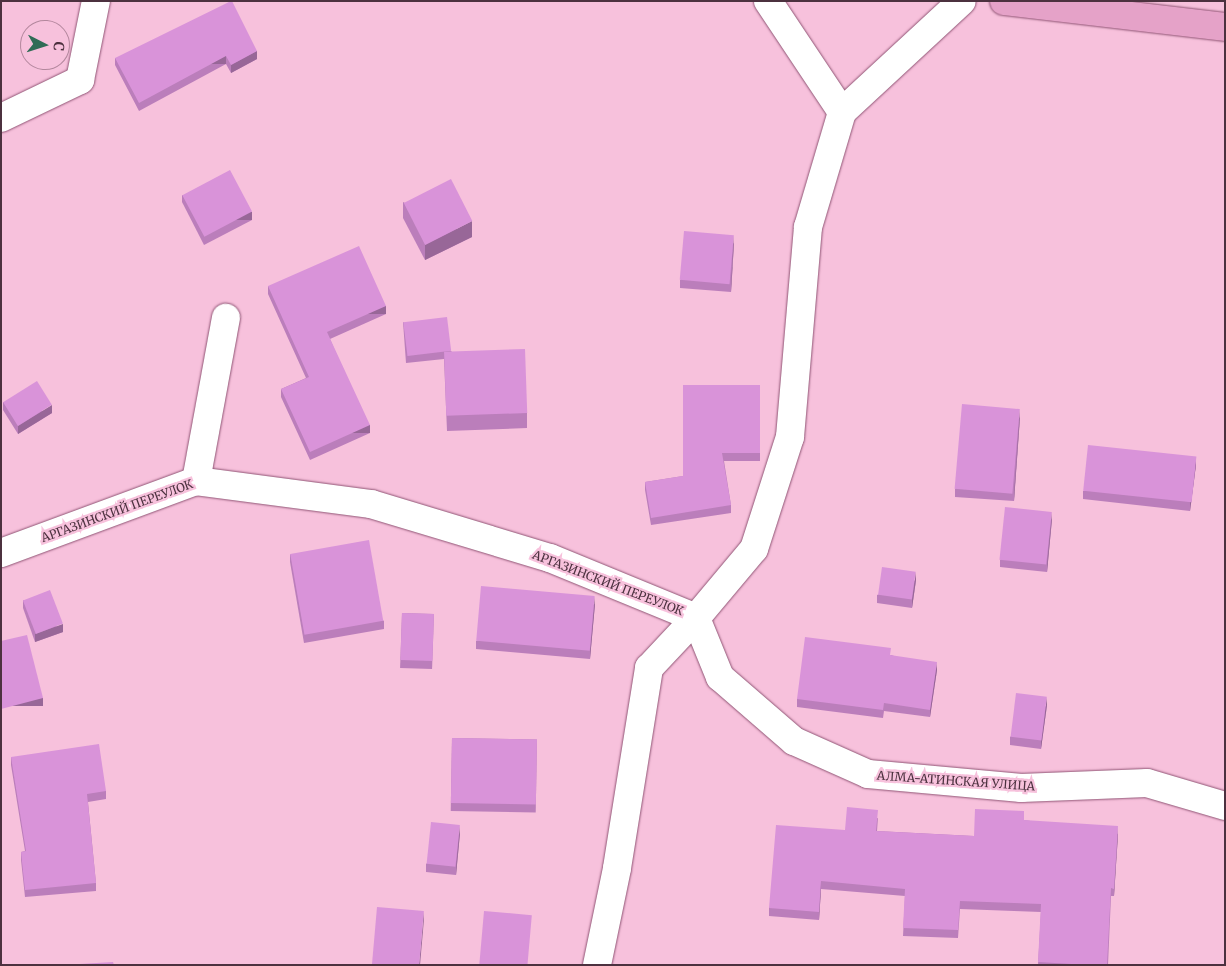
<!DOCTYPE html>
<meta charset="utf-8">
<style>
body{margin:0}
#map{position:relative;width:1226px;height:966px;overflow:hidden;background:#f7c1dc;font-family:Merriweather,serif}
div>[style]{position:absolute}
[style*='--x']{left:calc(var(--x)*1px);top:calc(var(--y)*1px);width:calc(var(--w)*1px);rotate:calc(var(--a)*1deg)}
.roads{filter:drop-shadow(0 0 1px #905575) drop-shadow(0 0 1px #905575)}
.minor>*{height:28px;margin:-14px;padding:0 14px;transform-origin:14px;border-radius:14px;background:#fff}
.major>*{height:28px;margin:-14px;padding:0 14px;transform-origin:14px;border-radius:14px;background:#e5a2c8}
.wall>*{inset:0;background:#bb7ebb;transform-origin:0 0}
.shaded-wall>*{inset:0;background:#986798;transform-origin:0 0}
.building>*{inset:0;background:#d993d9;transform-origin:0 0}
span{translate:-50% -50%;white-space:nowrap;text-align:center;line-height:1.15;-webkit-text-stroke:4.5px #f7c1dc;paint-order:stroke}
.street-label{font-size:12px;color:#4c313f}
.frame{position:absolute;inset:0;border:2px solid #4c313f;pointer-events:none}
.north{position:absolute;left:20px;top:20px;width:50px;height:50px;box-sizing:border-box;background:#f7c1dc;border:1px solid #b3879d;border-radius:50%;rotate:95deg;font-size:14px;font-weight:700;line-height:20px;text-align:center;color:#4c313f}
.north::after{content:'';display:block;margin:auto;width:18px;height:22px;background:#306c56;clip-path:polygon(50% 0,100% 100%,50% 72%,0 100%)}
</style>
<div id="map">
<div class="roads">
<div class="minor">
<div style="--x:768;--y:1;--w:133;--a:56.3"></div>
<div style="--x:842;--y:112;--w:163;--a:-42.8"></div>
<div style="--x:1;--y:118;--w:88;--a:-25.7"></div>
<div style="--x:80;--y:80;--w:81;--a:-78.6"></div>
<div style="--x:196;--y:481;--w:166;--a:-79.6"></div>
<div style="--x:1;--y:553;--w:208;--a:-20.3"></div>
<div style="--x:196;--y:481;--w:177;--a:7.5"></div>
<div style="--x:371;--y:504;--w:187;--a:16.8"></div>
<div style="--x:550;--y:558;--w:158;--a:22.3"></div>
<div style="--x:696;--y:618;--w:90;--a:-50"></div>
<div style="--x:754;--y:549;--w:118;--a:-72.2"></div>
<div style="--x:790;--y:437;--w:211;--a:-85.1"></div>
<div style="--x:808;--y:227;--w:120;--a:-73.5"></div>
<div style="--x:597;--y:965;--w:99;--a:-78.3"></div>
<div style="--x:617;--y:868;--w:203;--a:-80.9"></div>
<div style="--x:649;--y:668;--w:69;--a:-46.8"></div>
<div style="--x:696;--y:618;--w:64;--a:67.9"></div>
<div style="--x:720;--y:677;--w:98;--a:40.9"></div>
<div style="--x:794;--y:741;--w:81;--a:24"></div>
<div style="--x:868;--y:774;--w:154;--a:5.2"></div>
<div style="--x:1021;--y:788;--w:126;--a:-2.3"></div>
<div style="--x:1147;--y:783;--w:81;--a:16.4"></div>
</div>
<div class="major">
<div style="--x:1004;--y:1;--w:223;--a:6.7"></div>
</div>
</div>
<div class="wall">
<div style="clip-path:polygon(257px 51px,257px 59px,231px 73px,226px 64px,139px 111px,115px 65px,115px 58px)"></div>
<div style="clip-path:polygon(182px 195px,252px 220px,204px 245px,182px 202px)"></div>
<div style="clip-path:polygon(403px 202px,472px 237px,425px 260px,403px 218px)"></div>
<div style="clip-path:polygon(734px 243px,731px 292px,680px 288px,680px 280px)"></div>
<div style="clip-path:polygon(268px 286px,386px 314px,330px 339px,370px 433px,310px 460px,281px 397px,281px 389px,306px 378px,268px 294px)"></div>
<div style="clip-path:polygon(403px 322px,451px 351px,527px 413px,527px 428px,447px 431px,444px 359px,406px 363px)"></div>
<div style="clip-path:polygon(760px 385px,760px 461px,724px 461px,731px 505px,731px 513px,651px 525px,645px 490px,645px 482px,683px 476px)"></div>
<div style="clip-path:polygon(3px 402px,52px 413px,18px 434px,3px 410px)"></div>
<div style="clip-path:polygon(1020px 417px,1014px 501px,955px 497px,955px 489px)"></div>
<div style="clip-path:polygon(1196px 465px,1190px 511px,1083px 499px,1083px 491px)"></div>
<div style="clip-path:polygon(1052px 519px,1047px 572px,1000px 567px,1000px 560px)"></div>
<div style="clip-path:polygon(290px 554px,384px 621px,384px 629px,304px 643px,290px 562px)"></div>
<div style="clip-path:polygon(916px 580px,912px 608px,877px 603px,877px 595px)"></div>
<div style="clip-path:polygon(23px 600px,63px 632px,35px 642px,23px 608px)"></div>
<div style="clip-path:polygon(595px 604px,590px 659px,476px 649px,476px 641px)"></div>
<div style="left:402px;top:613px;width:32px;height:55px;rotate:2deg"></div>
<div style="clip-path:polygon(891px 655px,937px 670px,930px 717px,884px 711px,883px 718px,797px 707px,797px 699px)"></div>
<div style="clip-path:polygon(1047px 705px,1041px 749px,1010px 745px,1010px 737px)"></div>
<div style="left:452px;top:738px;width:85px;height:73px;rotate:1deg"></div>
<div style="clip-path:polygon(11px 757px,106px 791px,106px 799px,88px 802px,96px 883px,96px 891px,25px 897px,21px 860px,21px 852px,25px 851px,11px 765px)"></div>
<div style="clip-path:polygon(878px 818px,877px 831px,974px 836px,1024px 820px,1118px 834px,1114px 896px,1111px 896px,1108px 965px,1038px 965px,1041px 912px,960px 909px,958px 938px,903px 936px,905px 896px,821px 889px,819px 920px,769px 916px,769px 908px,845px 830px)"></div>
<div style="clip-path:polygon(460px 833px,456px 875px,426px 872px,426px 864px)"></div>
</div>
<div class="shaded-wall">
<div style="clip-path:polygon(257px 51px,257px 59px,231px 73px,231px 65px)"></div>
<div style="left:226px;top:56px;width:8px;height:99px;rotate:90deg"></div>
<div style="left:252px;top:212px;width:8px;height:54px;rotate:90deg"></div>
<div style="clip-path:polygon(472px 221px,472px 237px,425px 260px,425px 245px)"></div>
<div style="clip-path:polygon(734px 235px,734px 243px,731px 292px,731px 284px)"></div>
<div style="left:386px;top:306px;width:8px;height:64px;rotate:90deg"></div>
<div style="clip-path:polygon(52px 405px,52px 413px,18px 434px,18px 426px)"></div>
<div style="clip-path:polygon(1020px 409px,1020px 417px,1014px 501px,1014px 493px)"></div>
<div style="left:370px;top:425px;width:8px;height:66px;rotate:90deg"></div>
<div style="clip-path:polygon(1196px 457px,1196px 465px,1190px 511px,1190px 503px)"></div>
<div style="clip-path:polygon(1052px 512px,1052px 519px,1047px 572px,1047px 564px)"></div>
<div style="clip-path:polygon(916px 572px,916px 580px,912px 608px,912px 600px)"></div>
<div style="clip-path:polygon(595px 596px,595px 604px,590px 659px,590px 651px)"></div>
<div style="clip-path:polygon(63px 624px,63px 632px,35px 642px,35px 634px)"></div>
<div style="clip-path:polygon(937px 662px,937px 670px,930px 717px,930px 710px)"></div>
<div style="clip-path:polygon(1047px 697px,1047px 705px,1041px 749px,1041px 741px)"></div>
<div style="left:43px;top:698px;width:8px;height:43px;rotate:90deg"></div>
<div style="clip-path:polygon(460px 825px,460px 833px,456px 875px,456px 867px)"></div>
<div style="clip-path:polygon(1118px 826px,1118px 834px,1114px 896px,1114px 889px)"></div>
<div style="clip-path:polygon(821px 881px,821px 889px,819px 920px,819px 912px)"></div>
<div style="clip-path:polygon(424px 911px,424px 919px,420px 965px,419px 965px)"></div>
</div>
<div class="building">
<div style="clip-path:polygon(231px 1px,232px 1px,257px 51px,231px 65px,226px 56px,139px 103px,115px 58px)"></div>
<div style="left:230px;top:170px;width:47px;height:54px;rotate:62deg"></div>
<div style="left:451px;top:179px;width:47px;height:53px;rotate:63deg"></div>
<div style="left:684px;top:231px;width:50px;height:49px;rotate:5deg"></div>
<div style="clip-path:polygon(359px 246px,386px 306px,327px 332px,370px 425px,310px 452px,281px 389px,309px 377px,268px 286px)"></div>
<div style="left:447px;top:317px;width:34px;height:44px;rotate:83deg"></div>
<div style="left:525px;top:349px;width:64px;height:81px;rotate:88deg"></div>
<div style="left:37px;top:381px;width:28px;height:40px;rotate:58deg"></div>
<div style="clip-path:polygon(683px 385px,760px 385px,760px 453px,722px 453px,731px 505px,651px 518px,645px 482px,683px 476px)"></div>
<div style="left:962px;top:404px;width:58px;height:85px;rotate:5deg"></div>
<div style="left:1088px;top:445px;width:109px;height:46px;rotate:6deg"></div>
<div style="left:1005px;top:507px;width:47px;height:53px;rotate:6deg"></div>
<div style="left:369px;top:540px;width:82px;height:80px;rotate:80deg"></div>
<div style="left:882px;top:567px;width:34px;height:28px;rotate:8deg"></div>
<div style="left:481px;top:586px;width:114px;height:55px;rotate:5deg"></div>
<div style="left:50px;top:590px;width:36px;height:29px;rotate:69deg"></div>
<div style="left:402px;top:613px;width:32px;height:47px;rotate:2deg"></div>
<div style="clip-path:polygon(27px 635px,43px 698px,1px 709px,1px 641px)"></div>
<div style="clip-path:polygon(805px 637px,891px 648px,890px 655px,937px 662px,930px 710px,884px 703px,883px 710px,797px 699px)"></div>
<div style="left:1016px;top:693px;width:31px;height:44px;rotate:7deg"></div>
<div style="left:452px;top:738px;width:85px;height:65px;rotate:1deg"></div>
<div style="clip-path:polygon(99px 744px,106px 791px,87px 794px,96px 883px,25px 890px,21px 852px,26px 851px,11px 757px)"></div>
<div style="clip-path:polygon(847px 807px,878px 810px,876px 831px,974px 836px,975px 809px,1024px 811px,1024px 820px,1118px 826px,1114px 889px,1111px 888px,1107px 965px,1088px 965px,1038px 962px,1041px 904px,960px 901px,958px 930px,903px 928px,905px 889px,821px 881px,819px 912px,769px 908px,776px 825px,845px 830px)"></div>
<div style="left:431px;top:822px;width:29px;height:42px;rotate:6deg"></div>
<div style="left:377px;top:907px;width:47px;height:58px;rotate:5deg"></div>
<div style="left:484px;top:911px;width:48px;height:54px;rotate:5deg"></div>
<div style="clip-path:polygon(113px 962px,114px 965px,63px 965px)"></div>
</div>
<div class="street-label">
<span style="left:117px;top:511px;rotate:-20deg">АРГАЗИНСКИЙ ПЕРЕУЛОК</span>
<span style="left:608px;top:583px;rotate:21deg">АРГАЗИНСКИЙ ПЕРЕУЛОК</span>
<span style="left:956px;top:781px;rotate:4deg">АЛМА-АТИНСКАЯ УЛИЦА</span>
</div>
<div class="frame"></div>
<div class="north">С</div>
</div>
